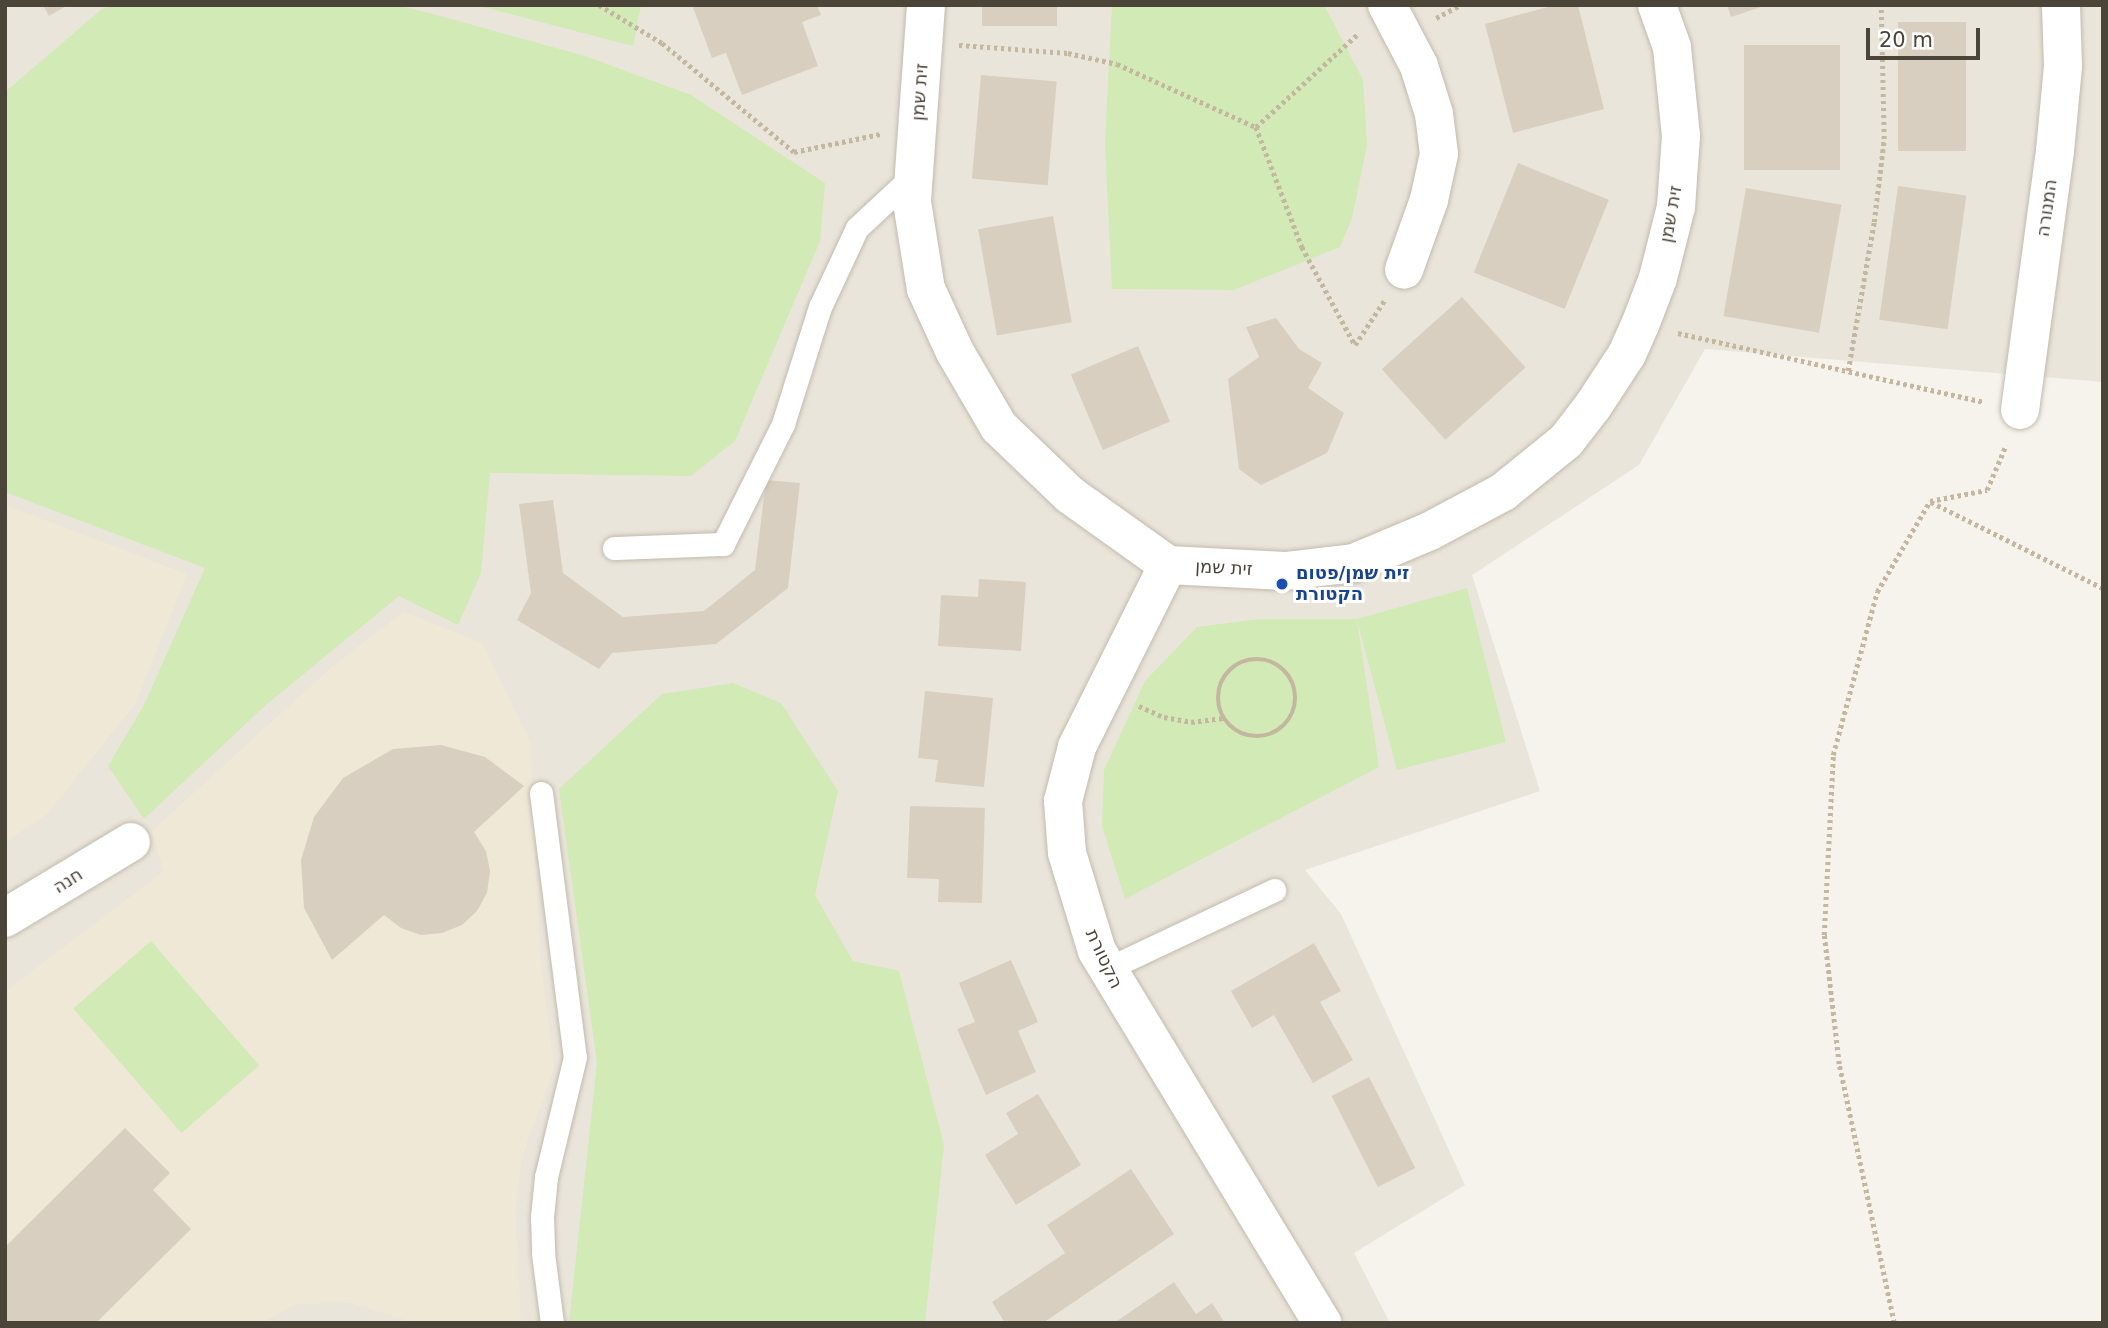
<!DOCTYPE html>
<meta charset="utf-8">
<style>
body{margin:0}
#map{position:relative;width:2108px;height:1328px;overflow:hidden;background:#f6f3ec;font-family:"DejaVu Sans","Noto Sans Hebrew",sans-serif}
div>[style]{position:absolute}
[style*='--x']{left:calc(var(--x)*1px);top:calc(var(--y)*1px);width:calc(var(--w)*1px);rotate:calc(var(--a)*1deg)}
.residential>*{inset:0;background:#eae5da}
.education>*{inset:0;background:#efe8d6}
.green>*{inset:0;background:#d2eab5;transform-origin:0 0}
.building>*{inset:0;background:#d8cfc1;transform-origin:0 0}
.path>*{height:4.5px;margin-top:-2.25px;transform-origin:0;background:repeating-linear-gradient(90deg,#c4b79f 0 3.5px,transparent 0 7px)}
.path>.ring{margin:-2.25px;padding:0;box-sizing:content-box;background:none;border:4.5px solid #c4b79f;border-radius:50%}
.roads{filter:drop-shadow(0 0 2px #c2bbae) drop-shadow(0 0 2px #c2bbae)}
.lane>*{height:23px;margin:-11.5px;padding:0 11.5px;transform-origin:11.5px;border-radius:11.5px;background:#fff}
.street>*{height:38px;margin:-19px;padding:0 19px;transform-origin:19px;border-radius:19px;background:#fff}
.dots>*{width:19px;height:19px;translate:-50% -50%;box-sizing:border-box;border:4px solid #fff;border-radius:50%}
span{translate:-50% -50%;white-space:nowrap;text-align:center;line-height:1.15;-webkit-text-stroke:6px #fff;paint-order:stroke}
.street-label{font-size:18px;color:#4b4439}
.transit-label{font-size:18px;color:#164399;font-weight:700}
.left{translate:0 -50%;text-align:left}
.frame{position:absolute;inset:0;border:7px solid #4b4439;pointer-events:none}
.scale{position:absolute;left:1866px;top:28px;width:114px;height:32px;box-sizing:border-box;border:4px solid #4b4439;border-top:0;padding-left:9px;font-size:21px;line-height:24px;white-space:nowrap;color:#4b4439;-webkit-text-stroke:5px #fff;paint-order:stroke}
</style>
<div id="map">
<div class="residential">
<div style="clip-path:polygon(5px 5px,2103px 5px,2103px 382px,1705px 349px,1639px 465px,1472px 575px,1540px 791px,1305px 870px,1341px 914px,1465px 1185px,1354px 1253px,1390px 1323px,5px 1323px)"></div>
</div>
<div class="education">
<div style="clip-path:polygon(5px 505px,187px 574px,135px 704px,47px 814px,5px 842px)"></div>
<div style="clip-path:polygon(404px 612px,482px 643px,530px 742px,540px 956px,554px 1069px,522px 1156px,515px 1210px,521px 1323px,415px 1323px,351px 1303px,296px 1304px,261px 1323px,5px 1323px,5px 992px,164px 871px,151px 832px,332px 667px)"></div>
</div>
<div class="green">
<div style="clip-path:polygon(114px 5px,397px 5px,433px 14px,585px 56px,691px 95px,825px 183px,820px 241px,735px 441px,691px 476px,490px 473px,481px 573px,458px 625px,399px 596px,267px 704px,144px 819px,108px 766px,144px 705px,205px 568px,5px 492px,5px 92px,102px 9px)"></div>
<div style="clip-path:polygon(475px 5px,641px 5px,633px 46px)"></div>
<div style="clip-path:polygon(1112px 5px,1324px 5px,1363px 80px,1367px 145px,1352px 218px,1340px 247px,1234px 290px,1112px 289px,1105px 144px)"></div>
<div style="clip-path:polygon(1467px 588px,1506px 742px,1397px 770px,1357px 620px,1379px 767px,1125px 899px,1102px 826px,1104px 770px,1145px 681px,1197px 627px,1260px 619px,1357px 619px)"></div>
<div style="clip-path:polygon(733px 683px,781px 703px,838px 791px,815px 895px,853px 961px,899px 971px,944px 1145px,925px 1323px,569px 1323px,597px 1063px,559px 789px,662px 694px)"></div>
<div style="left:151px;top:941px;width:165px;height:103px;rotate:49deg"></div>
</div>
<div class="building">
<div style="clip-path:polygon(43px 5px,68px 5px,49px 16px)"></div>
<div style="clip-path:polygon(692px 5px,817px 5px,821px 15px,802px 22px,818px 66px,742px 95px,726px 53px,712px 58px)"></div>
<div style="left:982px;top:5px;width:75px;height:21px"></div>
<div style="clip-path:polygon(1555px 5px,1578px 5px,1604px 109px,1513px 133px,1485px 24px)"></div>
<div style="clip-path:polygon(1727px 5px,1764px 5px,1764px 6px,1731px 17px)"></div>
<div style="left:1898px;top:22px;width:68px;height:129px"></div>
<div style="left:1744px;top:45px;width:96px;height:125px"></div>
<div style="left:981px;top:75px;width:76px;height:104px;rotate:5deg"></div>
<div style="left:1518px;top:163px;width:98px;height:118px;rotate:22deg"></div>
<div style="left:1898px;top:186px;width:69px;height:135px;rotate:8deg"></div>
<div style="left:1746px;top:188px;width:97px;height:130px;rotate:10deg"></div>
<div style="left:1053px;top:216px;width:108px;height:76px;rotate:80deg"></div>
<div style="left:1462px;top:297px;width:95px;height:108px;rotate:48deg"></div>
<div style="clip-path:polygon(1276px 318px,1299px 349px,1322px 363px,1308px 388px,1344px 413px,1327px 453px,1261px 485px,1239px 469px,1228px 379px,1259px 357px,1246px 327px)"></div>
<div style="left:1138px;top:346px;width:82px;height:73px;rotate:67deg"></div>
<div style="clip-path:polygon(766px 480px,800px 483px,788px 588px,716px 644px,612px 653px,599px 669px,517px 620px,531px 593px,519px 504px,553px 500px,563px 573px,623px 617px,704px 611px,755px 570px)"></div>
<div style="clip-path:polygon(979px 579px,1026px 582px,1021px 651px,938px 646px,941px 595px,978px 597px)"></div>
<div style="clip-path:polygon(925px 691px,993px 698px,984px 787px,935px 782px,938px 760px,918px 758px)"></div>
<div style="clip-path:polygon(441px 745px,485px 757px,524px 786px,474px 832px,486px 851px,490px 871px,487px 893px,477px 911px,462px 925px,442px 933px,421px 935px,401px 928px,384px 915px,332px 960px,304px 908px,301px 860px,314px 817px,343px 778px,393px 749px)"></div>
<div style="clip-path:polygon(910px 806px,985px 808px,982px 903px,938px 902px,939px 879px,907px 878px)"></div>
<div style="clip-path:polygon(1314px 943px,1341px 991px,1320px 1002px,1353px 1060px,1313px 1083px,1274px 1015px,1252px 1028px,1231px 991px)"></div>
<div style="clip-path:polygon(1011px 960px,1038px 1022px,1018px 1031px,1036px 1072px,986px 1095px,957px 1029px,975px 1022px,959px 983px)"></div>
<div style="left:1369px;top:1077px;width:102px;height:42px;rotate:63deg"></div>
<div style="clip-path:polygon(1038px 1094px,1081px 1165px,1016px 1205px,985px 1155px,1018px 1134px,1006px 1113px)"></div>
<div style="clip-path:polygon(125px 1128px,170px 1173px,153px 1190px,191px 1229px,96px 1323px,5px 1323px,5px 1247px)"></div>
<div style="clip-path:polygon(1131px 1169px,1174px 1234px,1043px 1323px,1005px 1323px,992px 1302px,1065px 1253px,1047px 1225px)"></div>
<div style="clip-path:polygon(1174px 1282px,1196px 1314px,1212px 1303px,1225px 1323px,1114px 1323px)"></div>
</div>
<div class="path">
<div style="--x:599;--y:5;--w:74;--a:31.1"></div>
<div style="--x:662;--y:43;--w:171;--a:39.5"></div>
<div style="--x:794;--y:152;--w:88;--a:-11.8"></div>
<div style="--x:1436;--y:18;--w:27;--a:-28"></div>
<div style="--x:959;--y:45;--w:109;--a:4.2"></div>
<div style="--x:1068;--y:53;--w:50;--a:12.7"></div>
<div style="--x:1117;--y:64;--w:153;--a:24.4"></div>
<div style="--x:1256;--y:127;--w:129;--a:69"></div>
<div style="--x:1302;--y:247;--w:111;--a:61.6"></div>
<div style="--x:1355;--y:345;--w:53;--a:-56.6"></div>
<div style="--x:1256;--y:127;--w:139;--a:-42.4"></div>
<div style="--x:1678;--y:333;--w:314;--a:12.7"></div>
<div style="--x:1848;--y:371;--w:151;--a:-80.1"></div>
<div style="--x:1874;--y:222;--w:84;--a:-83.1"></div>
<div style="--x:1884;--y:139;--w:134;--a:-91.3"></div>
<div style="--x:1931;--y:502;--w:192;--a:26.6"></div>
<div class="ring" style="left:1218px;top:659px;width:73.5px;height:73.5px"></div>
<div style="--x:1139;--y:706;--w:27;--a:24"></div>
<div style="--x:1164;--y:717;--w:27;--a:10"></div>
<div style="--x:1191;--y:722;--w:32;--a:-7"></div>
<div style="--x:1894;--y:1323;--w:265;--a:-102"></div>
<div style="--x:1839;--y:1064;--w:130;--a:-96.6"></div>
<div style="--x:1824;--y:935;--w:180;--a:-87.1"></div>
<div style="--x:1833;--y:755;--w:169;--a:-74.9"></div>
<div style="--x:1877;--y:592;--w:105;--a:-59.8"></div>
<div style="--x:1930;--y:501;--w:58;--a:-10.9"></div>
<div style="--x:1987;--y:490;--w:49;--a:-67.1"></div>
</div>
<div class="roads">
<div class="lane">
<div style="--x:614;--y:548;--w:109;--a:-2.1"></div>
<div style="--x:723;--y:544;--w:134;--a:-63.4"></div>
<div style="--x:783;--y:424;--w:123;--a:-72.5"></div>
<div style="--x:820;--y:307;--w:87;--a:-64.9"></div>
<div style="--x:857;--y:228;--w:79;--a:-43"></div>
<div style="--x:541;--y:793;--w:266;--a:82.7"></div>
<div style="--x:575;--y:1057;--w:123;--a:103.6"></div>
<div style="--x:546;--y:1177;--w:40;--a:95.7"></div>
<div style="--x:542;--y:1217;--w:36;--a:88"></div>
<div style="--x:543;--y:1253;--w:71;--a:82.7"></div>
<div style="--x:1107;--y:969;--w:185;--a:-25.3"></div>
</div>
<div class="street">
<div style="--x:926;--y:5;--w:197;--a:94.1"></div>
<div style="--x:912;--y:202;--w:88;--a:80.9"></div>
<div style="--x:926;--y:289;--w:69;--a:65.3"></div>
<div style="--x:955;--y:352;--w:87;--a:59.6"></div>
<div style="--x:999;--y:427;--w:98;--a:43.8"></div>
<div style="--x:1070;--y:495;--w:120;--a:35.5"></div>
<div style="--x:1168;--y:565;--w:117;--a:2.9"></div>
<div style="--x:1285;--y:571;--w:69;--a:-6.6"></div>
<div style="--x:1354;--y:563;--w:82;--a:-22.8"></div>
<div style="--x:1430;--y:531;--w:83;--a:-28.1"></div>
<div style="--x:1503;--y:492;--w:81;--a:-39"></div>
<div style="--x:1566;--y:441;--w:44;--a:-52.4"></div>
<div style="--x:1593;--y:406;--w:62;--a:-56.8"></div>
<div style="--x:1627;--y:354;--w:32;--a:-66"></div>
<div style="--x:1640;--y:325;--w:50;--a:-69"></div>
<div style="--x:1658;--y:278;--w:73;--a:-75.8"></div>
<div style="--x:1676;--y:207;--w:71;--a:-86"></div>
<div style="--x:1681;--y:136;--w:89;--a:-95.8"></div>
<div style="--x:1672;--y:47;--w:45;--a:-109.7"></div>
<div style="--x:1387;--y:5;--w:69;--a:62.3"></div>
<div style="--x:1419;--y:66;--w:50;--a:72.6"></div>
<div style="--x:1434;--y:114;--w:40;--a:82.9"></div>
<div style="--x:1439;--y:154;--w:47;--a:102.3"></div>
<div style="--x:1429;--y:200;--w:74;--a:109.7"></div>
<div style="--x:2020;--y:410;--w:261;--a:-82.3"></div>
<div style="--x:2055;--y:151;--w:85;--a:-84.6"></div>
<div style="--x:2063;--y:66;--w:61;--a:-91.9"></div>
<div style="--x:1168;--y:565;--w:203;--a:116.6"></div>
<div style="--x:1077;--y:747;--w:56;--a:104.5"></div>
<div style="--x:1063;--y:801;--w:52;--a:85.6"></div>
<div style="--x:1067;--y:853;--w:102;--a:73"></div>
<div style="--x:1097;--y:951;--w:435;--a:58.8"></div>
<div style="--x:5;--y:918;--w:147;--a:-31.1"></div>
</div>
</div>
<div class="dots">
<div style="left:1282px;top:584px;background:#1a4fb4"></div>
</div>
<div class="street-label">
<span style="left:920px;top:92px;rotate:-86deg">זית שמן</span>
<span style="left:2047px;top:208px;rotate:-82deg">המנורה</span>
<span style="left:1671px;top:214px;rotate:-80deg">זית שמן</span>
<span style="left:1224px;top:568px;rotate:3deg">זית שמן</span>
<span style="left:68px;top:881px;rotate:-32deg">חנה</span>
<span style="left:1104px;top:959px;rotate:65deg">הקטורת</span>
</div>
<div class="transit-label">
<span class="left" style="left:1296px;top:584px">זית שמן/פטום<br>הקטורת</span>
</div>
<div class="frame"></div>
<div class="scale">20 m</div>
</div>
